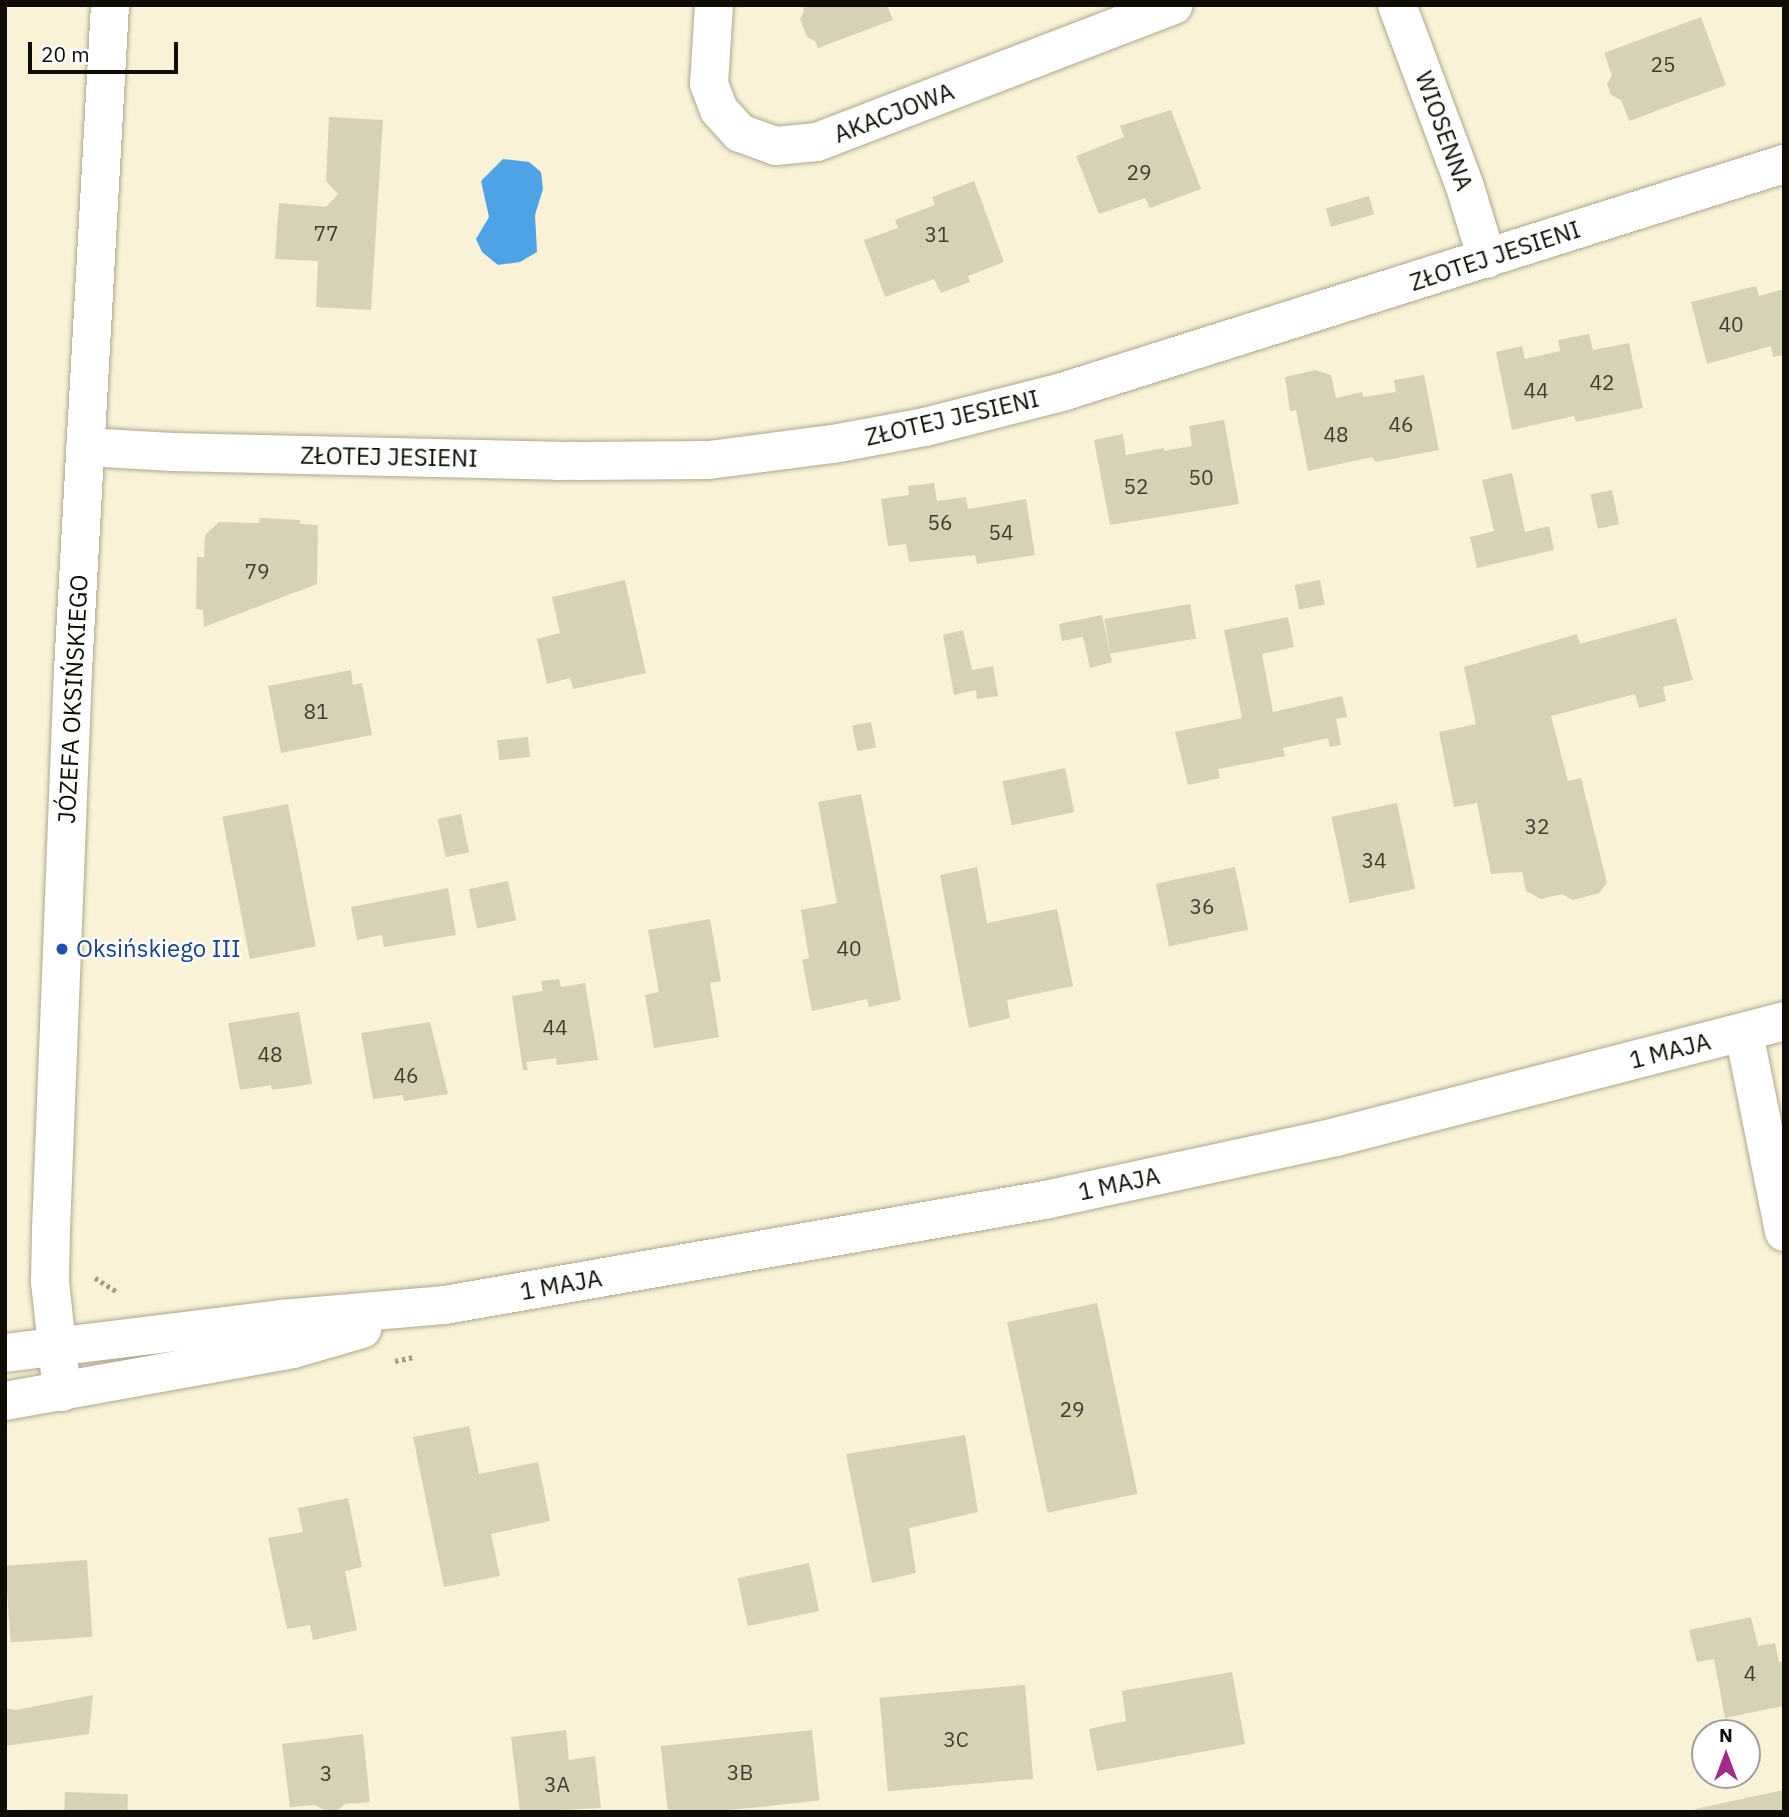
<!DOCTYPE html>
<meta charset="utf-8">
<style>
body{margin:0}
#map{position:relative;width:1789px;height:1817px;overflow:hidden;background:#f9f2d7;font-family:"IBM Plex Sans",sans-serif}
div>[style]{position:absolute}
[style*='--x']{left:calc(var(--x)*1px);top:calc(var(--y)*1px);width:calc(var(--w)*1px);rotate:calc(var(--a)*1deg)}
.water>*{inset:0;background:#4ea3e6}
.building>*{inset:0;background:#d7d1b6;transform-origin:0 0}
.path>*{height:4.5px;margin-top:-2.25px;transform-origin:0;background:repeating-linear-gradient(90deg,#a19c88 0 3.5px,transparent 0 7px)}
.roads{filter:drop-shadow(0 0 2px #ada78d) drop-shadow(0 0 2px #ada78d)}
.street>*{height:38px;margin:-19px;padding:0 19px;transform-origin:19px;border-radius:19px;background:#fff}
.secondary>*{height:38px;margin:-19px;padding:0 19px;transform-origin:19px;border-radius:19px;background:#fff}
.dots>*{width:19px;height:19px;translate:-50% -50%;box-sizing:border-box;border:4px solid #fff;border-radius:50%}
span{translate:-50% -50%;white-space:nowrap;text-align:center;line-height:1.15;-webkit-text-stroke:5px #fff;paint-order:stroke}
.number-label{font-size:21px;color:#403d30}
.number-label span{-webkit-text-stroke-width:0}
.street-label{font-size:24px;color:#0e0c04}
.transit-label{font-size:24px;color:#164399}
.left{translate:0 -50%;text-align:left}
.frame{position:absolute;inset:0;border:7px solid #0e0c04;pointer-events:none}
.north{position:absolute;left:1691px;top:1719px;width:70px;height:70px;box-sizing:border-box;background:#fff;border:2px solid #9f9e9b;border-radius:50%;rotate:0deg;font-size:19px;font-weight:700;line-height:28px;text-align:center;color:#0e0c04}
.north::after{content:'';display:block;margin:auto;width:24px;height:32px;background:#a22c85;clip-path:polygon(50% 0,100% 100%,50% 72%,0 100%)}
.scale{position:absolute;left:28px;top:42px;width:150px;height:32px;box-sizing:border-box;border:4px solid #0e0c04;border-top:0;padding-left:9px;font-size:21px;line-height:24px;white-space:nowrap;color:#0e0c04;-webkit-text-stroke:5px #fff;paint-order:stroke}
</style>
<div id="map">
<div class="water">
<div style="clip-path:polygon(503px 159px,529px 162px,541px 172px,543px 189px,535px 215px,537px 252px,520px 262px,498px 265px,482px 252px,476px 239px,489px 217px,481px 181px)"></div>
</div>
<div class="building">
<div style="clip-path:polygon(802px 5px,887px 5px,893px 20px,818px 48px,815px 41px,807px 37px,800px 19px,804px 11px)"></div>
<div style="clip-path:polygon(1701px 17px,1726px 85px,1629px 121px,1621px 100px,1611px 95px,1607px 84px,1612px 75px,1604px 53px)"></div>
<div style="clip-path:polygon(1171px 110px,1201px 189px,1150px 208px,1145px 198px,1099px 214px,1076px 156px,1124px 137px,1120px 126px)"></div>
<div style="clip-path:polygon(329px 117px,383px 120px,371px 310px,316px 307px,318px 261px,275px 259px,279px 203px,326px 207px,338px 194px,326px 181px)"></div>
<div style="clip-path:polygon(974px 181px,1004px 262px,968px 276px,970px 282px,941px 293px,934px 279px,885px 297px,864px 240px,898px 228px,895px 220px,935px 205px,932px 197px)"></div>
<div style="left:1369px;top:196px;width:19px;height:45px;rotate:74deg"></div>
<div style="clip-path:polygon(1756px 286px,1759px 296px,1784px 289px,1784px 355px,1773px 357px,1771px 346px,1707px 364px,1691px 302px)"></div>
<div style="clip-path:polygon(1589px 334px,1593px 350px,1629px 343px,1643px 408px,1576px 422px,1574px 416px,1512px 430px,1496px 352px,1522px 346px,1525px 359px,1560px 351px,1558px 340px)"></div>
<div style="clip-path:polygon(1315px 370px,1331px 375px,1336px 398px,1362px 392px,1363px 397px,1396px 392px,1394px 380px,1424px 375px,1439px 450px,1376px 462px,1372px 457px,1308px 471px,1296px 410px,1290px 411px,1285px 377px)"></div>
<div style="clip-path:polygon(1224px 420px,1239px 504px,1110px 525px,1094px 440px,1123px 434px,1126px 455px,1164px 448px,1164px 451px,1192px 446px,1189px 426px)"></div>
<div style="clip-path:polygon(1512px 473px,1525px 532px,1549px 526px,1554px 550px,1477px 568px,1470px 537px,1494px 531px,1482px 480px)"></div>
<div style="clip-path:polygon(934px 483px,937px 501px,966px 497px,968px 509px,1026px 499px,1035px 555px,977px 564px,975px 555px,909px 562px,906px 544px,888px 546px,881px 499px,909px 495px,908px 486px)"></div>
<div style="left:1612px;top:490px;width:35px;height:22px;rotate:78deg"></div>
<div style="clip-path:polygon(260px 518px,300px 520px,300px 524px,318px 525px,317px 584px,204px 627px,203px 610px,196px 609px,197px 557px,204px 557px,205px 535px,219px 522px,259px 523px)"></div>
<div style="clip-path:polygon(625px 580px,646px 673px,573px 689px,570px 678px,547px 684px,537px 639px,560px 633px,552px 597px)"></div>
<div style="left:1320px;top:580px;width:25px;height:26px;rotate:79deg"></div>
<div style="left:1190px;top:604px;width:35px;height:87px;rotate:80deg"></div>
<div style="clip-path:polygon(1102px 615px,1112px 662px,1090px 668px,1083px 637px,1062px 641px,1059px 624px)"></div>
<div style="clip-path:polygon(1288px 617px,1294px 647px,1262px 654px,1273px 712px,1342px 696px,1347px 717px,1336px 719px,1341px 745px,1330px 747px,1328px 738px,1283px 748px,1285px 756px,1218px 769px,1220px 778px,1188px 785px,1175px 732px,1242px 718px,1224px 630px)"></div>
<div style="clip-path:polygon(1676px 618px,1693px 680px,1663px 687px,1666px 701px,1639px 708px,1635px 694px,1551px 716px,1568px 781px,1581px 778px,1607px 883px,1599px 893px,1573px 900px,1562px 894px,1541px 899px,1526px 891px,1522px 872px,1491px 874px,1477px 803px,1454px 807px,1439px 732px,1476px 724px,1464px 667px,1577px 634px,1580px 644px)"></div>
<div style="clip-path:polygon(963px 630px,972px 670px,993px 666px,998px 696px,977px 699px,976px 690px,954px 695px,943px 635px)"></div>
<div style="clip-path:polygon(351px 670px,353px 685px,362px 683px,372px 735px,281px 753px,268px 686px)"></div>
<div style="left:871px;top:722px;width:26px;height:19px;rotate:79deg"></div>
<div style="left:528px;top:737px;width:20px;height:31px;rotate:84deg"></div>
<div style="left:1065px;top:768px;width:45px;height:64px;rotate:78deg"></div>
<div style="clip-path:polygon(861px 794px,901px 1000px,869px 1007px,867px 999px,812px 1011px,802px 960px,809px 958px,801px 910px,837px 903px,818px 802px)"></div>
<div style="left:1397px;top:803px;width:88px;height:67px;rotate:78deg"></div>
<div style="left:288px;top:804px;width:145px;height:67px;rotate:79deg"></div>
<div style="left:461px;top:814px;width:39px;height:24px;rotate:78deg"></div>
<div style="clip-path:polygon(977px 867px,987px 923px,1057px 909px,1073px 986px,1007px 1000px,1010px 1018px,969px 1028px,940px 875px)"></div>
<div style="left:1235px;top:867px;width:64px;height:81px;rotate:78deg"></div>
<div style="left:508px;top:881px;width:40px;height:40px;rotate:78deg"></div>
<div style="clip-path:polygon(448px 888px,456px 935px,384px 947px,382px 935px,357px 940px,351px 907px)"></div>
<div style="clip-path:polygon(710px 919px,721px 981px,710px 983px,719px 1037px,654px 1048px,645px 995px,659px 992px,648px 930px)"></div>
<div style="clip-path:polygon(559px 979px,561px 987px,585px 983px,598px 1060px,557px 1065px,556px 1058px,526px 1062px,528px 1070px,523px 1070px,512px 996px,543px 991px,541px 981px)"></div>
<div style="clip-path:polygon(299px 1012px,312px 1084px,272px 1090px,271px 1085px,240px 1090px,228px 1023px)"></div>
<div style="clip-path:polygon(430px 1022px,448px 1094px,404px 1101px,403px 1095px,373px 1099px,361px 1033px)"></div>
<div style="left:1097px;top:1303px;width:195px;height:92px;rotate:78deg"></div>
<div style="clip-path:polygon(469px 1426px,479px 1474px,538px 1462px,550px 1521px,491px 1534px,500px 1576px,444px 1587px,413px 1437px)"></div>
<div style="clip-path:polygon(965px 1435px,978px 1512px,909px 1528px,916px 1573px,872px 1583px,846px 1454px)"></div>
<div style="clip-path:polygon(348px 1498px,362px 1567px,345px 1571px,357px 1630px,313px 1640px,310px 1625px,287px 1629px,268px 1538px,303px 1532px,298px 1508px)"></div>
<div style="left:87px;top:1560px;width:77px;height:82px;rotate:86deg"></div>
<div style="left:809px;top:1563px;width:49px;height:73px;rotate:78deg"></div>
<div style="clip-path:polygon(1751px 1617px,1758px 1646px,1775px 1643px,1779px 1662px,1783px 1661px,1784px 1706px,1725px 1718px,1714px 1659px,1697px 1662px,1689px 1630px)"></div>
<div style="clip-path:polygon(1232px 1672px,1245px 1744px,1097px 1771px,1089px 1729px,1126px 1721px,1122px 1691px)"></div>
<div style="left:1025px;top:1685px;width:94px;height:146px;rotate:85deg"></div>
<div style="clip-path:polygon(93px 1695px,89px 1734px,5px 1746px,5px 1708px,16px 1710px)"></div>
<div style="clip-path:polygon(566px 1730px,569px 1760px,595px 1756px,601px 1808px,520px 1812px,511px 1737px)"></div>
<div style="left:812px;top:1730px;width:71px;height:152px;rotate:84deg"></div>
<div style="clip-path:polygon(363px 1734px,370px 1802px,345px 1804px,338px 1810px,327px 1812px,315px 1805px,290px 1807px,282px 1744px)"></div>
<div style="clip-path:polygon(1784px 1790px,1784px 1812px,1695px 1812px,1695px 1809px)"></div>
<div style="left:65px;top:1792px;width:63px;height:20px;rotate:2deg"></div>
</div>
<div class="path">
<div style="--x:95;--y:1278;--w:26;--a:32"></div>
<div style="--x:395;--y:1361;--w:19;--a:-12"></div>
</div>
<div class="roads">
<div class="street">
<div style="--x:714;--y:5;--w:79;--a:93.6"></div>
<div style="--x:709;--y:84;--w:28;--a:69"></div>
<div style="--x:719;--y:110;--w:31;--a:48"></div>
<div style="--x:740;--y:133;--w:38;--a:20"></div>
<div style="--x:776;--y:146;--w:41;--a:-5.6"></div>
<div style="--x:817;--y:142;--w:382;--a:-21"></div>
<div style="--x:1397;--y:5;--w:194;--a:69.5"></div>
<div style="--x:1465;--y:187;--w:75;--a:73"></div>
<div style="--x:85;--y:447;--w:88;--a:3.3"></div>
<div style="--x:173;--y:452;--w:384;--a:1.3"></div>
<div style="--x:557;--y:461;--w:152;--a:-0.4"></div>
<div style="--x:709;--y:460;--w:125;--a:-7.4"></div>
<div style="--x:833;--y:444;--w:94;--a:-10.5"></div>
<div style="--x:925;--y:427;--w:141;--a:-14.3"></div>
<div style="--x:1062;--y:392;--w:757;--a:-17.53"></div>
<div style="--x:1744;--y:1033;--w:203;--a:78.6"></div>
<div style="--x:62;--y:1392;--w:111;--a:-96.2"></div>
<div style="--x:50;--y:1282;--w:52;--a:-88.9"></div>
<div style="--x:51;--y:1230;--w:559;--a:-87.75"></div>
<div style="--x:73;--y:671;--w:667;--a:-86.82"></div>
</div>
<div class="secondary">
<div style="--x:5;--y:1353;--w:278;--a:-7"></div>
<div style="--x:281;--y:1319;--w:165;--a:-4.9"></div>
<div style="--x:445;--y:1305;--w:609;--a:-9.93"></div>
<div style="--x:1045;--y:1200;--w:298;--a:-12.2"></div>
<div style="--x:1336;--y:1137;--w:463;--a:-14.5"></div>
<div style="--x:5;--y:1401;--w:293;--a:-10.2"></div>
<div style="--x:293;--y:1349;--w:72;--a:-16.2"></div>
</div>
</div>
<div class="dots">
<div style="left:62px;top:949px;background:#1a4fb4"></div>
</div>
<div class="number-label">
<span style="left:1663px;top:64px">25</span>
<span style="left:1139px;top:172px">29</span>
<span style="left:326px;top:233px">77</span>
<span style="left:937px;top:234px">31</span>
<span style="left:1731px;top:324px">40</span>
<span style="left:1602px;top:382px">42</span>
<span style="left:1536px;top:390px">44</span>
<span style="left:1401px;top:424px">46</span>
<span style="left:1336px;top:434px">48</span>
<span style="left:1201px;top:477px">50</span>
<span style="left:1136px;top:486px">52</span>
<span style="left:940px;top:522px">56</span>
<span style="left:1001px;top:532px">54</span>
<span style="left:257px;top:571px">79</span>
<span style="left:316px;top:711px">81</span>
<span style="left:1537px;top:826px">32</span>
<span style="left:1374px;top:860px">34</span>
<span style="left:1202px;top:906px">36</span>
<span style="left:849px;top:948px">40</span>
<span style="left:555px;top:1027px">44</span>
<span style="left:270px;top:1054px">48</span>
<span style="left:406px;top:1075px">46</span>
<span style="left:1072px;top:1409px">29</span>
<span style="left:1750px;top:1673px">4</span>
<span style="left:956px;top:1739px">3C</span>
<span style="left:740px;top:1772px">3B</span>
<span style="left:326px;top:1773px">3</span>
<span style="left:557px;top:1784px">3A</span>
</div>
<div class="street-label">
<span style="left:894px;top:113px;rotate:-21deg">AKACJOWA</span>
<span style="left:1444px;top:131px;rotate:70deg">WIOSENNA</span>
<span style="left:1495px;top:256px;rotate:-18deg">ZŁOTEJ JESIENI</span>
<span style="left:952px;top:418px;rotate:-13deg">ZŁOTEJ JESIENI</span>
<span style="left:389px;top:457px;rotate:1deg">ZŁOTEJ JESIENI</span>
<span style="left:73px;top:699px;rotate:-87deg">JÓZEFA OKSIŃSKIEGO</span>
<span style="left:1670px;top:1051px;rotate:-14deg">1 MAJA</span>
<span style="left:1119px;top:1184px;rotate:-12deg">1 MAJA</span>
<span style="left:561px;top:1285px;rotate:-10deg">1 MAJA</span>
</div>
<div class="transit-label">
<span class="left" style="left:76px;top:949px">Oksińskiego III</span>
</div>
<div class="frame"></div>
<div class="north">N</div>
<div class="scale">20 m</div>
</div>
